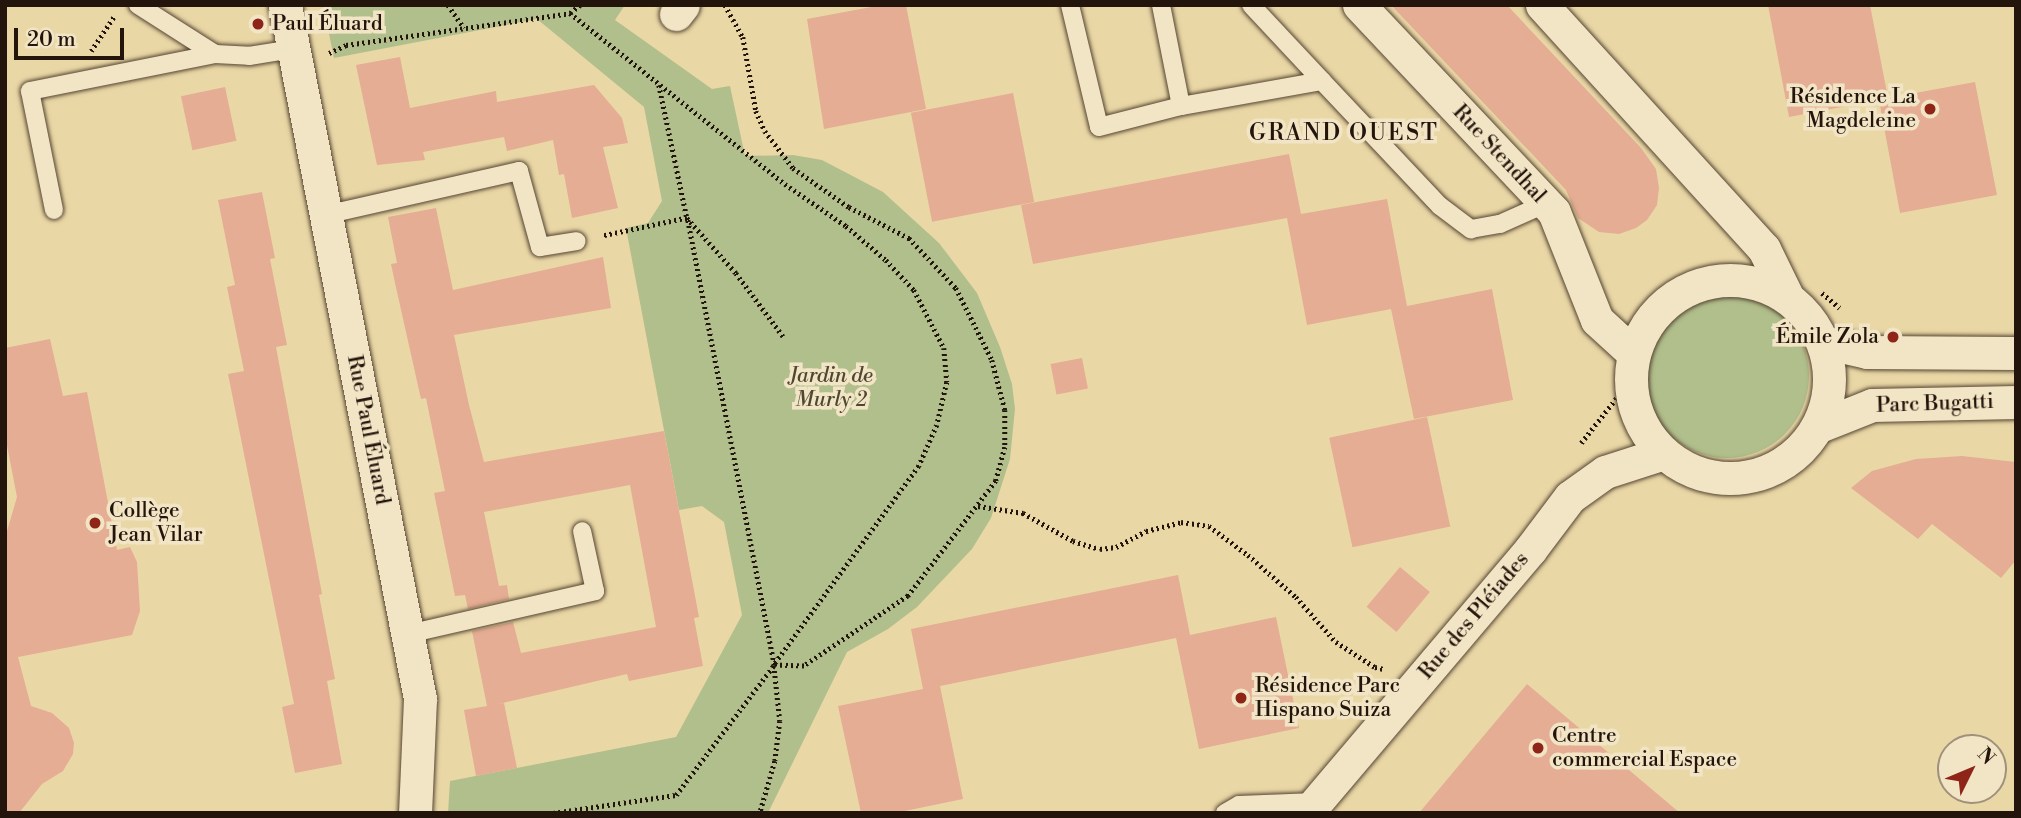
<!DOCTYPE html>
<meta charset="utf-8">
<style>
body{margin:0}
#map{position:relative;width:2021px;height:818px;overflow:hidden;background:#ead7a6;font-family:"Libre Bodoni",serif}
div>[style]{position:absolute}
[style*='--x']{left:calc(var(--x)*1px);top:calc(var(--y)*1px);width:calc(var(--w)*1px);rotate:calc(var(--a)*1deg)}
.green>*{inset:0;background:#b1bf8c}
.round{border-radius:50%}
.building>*{inset:0;background:#e5ad93;transform-origin:0 0}
.path>*{height:4.5px;margin-top:-2.25px;transform-origin:0;background:repeating-linear-gradient(90deg,#23140c 0 2px,transparent 0 5.5px)}
.roads{filter:drop-shadow(0 0 2px #554532) drop-shadow(0 0 2px #554532)}
.service>*{height:18px;margin:-9px;padding:0 9px;transform-origin:9px;border-radius:9px;background:#f1e5c5}
.minor>*{height:33px;margin:-16.5px;padding:0 16.5px;transform-origin:16.5px;border-radius:16.5px;background:#f1e5c5}
.minor>.ring{margin:-16.5px;padding:0;box-sizing:content-box;background:none;border:33px solid #f1e5c5;border-radius:50%}
.dots>*{width:19px;height:19px;translate:-50% -50%;box-sizing:border-box;border:4px solid #f1e5c5;border-radius:50%}
span{translate:-50% -50%;white-space:nowrap;text-align:center;line-height:1.15;-webkit-text-stroke:7px #f1e5c5;paint-order:stroke}
.poi-label{font-size:21px;color:#23140c}
.left{translate:0 -50%;text-align:left}
.right{translate:-100% -50%;text-align:right}
.street-label{font-size:21px;color:#23140c}
.park-label{font-size:21px;color:#4e4732;font-style:italic}
.neighbourhood-label{font-size:23px;color:#23140c;letter-spacing:2px}
.frame{position:absolute;inset:0;border:7px solid #23140c;pointer-events:none}
.north{position:absolute;left:1937px;top:734px;width:70px;height:70px;box-sizing:border-box;background:#f1e5c5;border:2px solid #9f917b;border-radius:50%;rotate:47deg;font-size:19px;font-weight:700;line-height:28px;text-align:center;color:#23140c}
.north::after{content:'';display:block;margin:auto;width:24px;height:32px;background:#8f2418;clip-path:polygon(50% 0,100% 100%,50% 72%,0 100%)}
.scale{position:absolute;left:14px;top:28px;width:110px;height:32px;box-sizing:border-box;border:4px solid #23140c;border-top:0;padding-left:9px;font-size:21px;line-height:24px;white-space:nowrap;color:#23140c;-webkit-text-stroke:5px #f1e5c5;paint-order:stroke}
</style>
<div id="map">
<div class="green">
<div style="clip-path:polygon(323px 5px,625px 5px,615px 20px,712px 89px,730px 86px,745px 156px,793px 155px,822px 160px,883px 192px,939px 243px,977px 293px,1000px 347px,1012px 384px,1015px 409px,1010px 459px,991px 518px,972px 549px,917px 607px,888px 629px,847px 652px,768px 813px,448px 813px,450px 781px,676px 737px,742px 615px,724px 522px,702px 506px,679px 510px,626px 228px,648px 223px,662px 201px,644px 107px,537px 19px,334px 58px)"></div>
<div class="round" style="left:1645px;top:294px;width:164px;height:164px"></div>
</div>
<div class="building">
<div style="clip-path:polygon(882px 5px,906px 5px,926px 109px,824px 129px,807px 19px)"></div>
<div style="clip-path:polygon(1391px 5px,1507px 5px,1641px 148px,1656px 169px,1659px 188px,1657px 205px,1647px 220px,1636px 228px,1619px 234px,1599px 232px,1578px 218px,1566px 190px)"></div>
<div style="clip-path:polygon(1768px 5px,1870px 5px,1888px 98px,1975px 82px,1997px 195px,1900px 213px,1879px 100px,1789px 117px)"></div>
<div style="clip-path:polygon(400px 57px,410px 108px,496px 91px,497px 102px,594px 85px,622px 118px,628px 143px,603px 147px,618px 208px,572px 218px,564px 174px,559px 175px,553px 140px,507px 151px,504px 137px,423px 152px,425px 160px,377px 165px,356px 65px)"></div>
<div style="left:225px;top:87px;width:55px;height:45px;rotate:78deg"></div>
<div style="left:1013px;top:93px;width:111px;height:104px;rotate:79deg"></div>
<div style="clip-path:polygon(1289px 154px,1301px 214px,1387px 199px,1407px 306px,1492px 289px,1513px 400px,1414px 419px,1391px 309px,1307px 325px,1287px 218px,1033px 264px,1021px 205px)"></div>
<div style="clip-path:polygon(262px 192px,275px 258px,270px 259px,287px 345px,276px 347px,322px 594px,319px 595px,335px 679px,327px 681px,342px 764px,295px 773px,282px 707px,294px 704px,228px 374px,244px 371px,227px 287px,235px 285px,218px 200px)"></div>
<div style="clip-path:polygon(436px 208px,453px 290px,603px 257px,611px 308px,454px 335px,469px 405px,484px 462px,664px 431px,699px 617px,694px 618px,703px 666px,629px 681px,627px 674px,494px 705px,504px 703px,517px 768px,476px 776px,464px 710px,487px 706px,472px 631px,513px 622px,521px 653px,656px 627px,630px 485px,484px 512px,499px 586px,507px 585px,509px 599px,468px 609px,465px 595px,455px 596px,434px 493px,445px 491px,426px 398px,421px 399px,395px 283px,391px 264px,397px 263px,388px 217px)"></div>
<div style="clip-path:polygon(50px 339px,63px 396px,87px 392px,117px 550px,130px 547px,137px 562px,140px 611px,132px 635px,18px 657px,31px 706px,52px 713px,69px 728px,74px 743px,73px 754px,63px 771px,42px 784px,19px 813px,5px 813px,5px 538px,17px 497px,5px 435px,5px 348px)"></div>
<div style="left:1082px;top:358px;width:31px;height:32px;rotate:79deg"></div>
<div style="left:1427px;top:417px;width:112px;height:100px;rotate:78deg"></div>
<div style="clip-path:polygon(1962px 456px,2016px 462px,2016px 560px,2001px 578px,1932px 524px,1918px 539px,1851px 488px,1872px 471px,1916px 459px)"></div>
<div style="left:1400px;top:567px;width:39px;height:52px;rotate:40deg"></div>
<div style="clip-path:polygon(1178px 575px,1190px 635px,1276px 617px,1299px 728px,1199px 749px,1176px 638px,940px 686px,963px 799px,895px 813px,861px 813px,838px 706px,923px 689px,911px 629px)"></div>
<div style="clip-path:polygon(1527px 684px,1680px 813px,1419px 813px)"></div>
</div>
<div class="path">
<div style="--x:448;--y:5;--w:28;--a:55"></div>
<div style="--x:725;--y:5;--w:37;--a:61"></div>
<div style="--x:743;--y:37;--w:75;--a:80"></div>
<div style="--x:756;--y:111;--w:22;--a:66"></div>
<div style="--x:765;--y:131;--w:46;--a:52.9"></div>
<div style="--x:793;--y:168;--w:68;--a:34.9"></div>
<div style="--x:849;--y:207;--w:68;--a:27.3"></div>
<div style="--x:909;--y:238;--w:69;--a:46.8"></div>
<div style="--x:956;--y:288;--w:80;--a:63.4"></div>
<div style="--x:992;--y:360;--w:52;--a:75.4"></div>
<div style="--x:1005;--y:410;--w:37;--a:90"></div>
<div style="--x:1005;--y:447;--w:35;--a:105"></div>
<div style="--x:996;--y:481;--w:145;--a:127.4"></div>
<div style="--x:908;--y:596;--w:125;--a:146.1"></div>
<div style="--x:804;--y:666;--w:30;--a:-178"></div>
<div style="--x:774;--y:665;--w:56;--a:83.9"></div>
<div style="--x:780;--y:721;--w:40;--a:97.1"></div>
<div style="--x:775;--y:761;--w:54;--a:106.1"></div>
<div style="--x:570;--y:13;--w:13;--a:-39"></div>
<div style="--x:91;--y:51;--w:43;--a:-56.3"></div>
<div style="--x:329;--y:53;--w:19;--a:-25"></div>
<div style="--x:346;--y:45;--w:226;--a:-8.1"></div>
<div style="--x:570;--y:13;--w:275;--a:38.5"></div>
<div style="--x:785;--y:184;--w:74;--a:34.5"></div>
<div style="--x:846;--y:226;--w:52;--a:40.4"></div>
<div style="--x:886;--y:260;--w:41;--a:47"></div>
<div style="--x:914;--y:290;--w:65;--a:62.7"></div>
<div style="--x:944;--y:348;--w:34;--a:85"></div>
<div style="--x:947;--y:382;--w:44;--a:103.1"></div>
<div style="--x:937;--y:425;--w:45;--a:113.7"></div>
<div style="--x:919;--y:466;--w:246;--a:126.1"></div>
<div style="--x:659;--y:85;--w:136;--a:78.1"></div>
<div style="--x:687;--y:218;--w:74;--a:48.3"></div>
<div style="--x:736;--y:273;--w:79;--a:53.3"></div>
<div style="--x:1822;--y:293;--w:23;--a:40"></div>
<div style="--x:1581;--y:443;--w:71;--a:-51.8"></div>
<div style="--x:978;--y:506;--w:46;--a:8.8"></div>
<div style="--x:1023;--y:513;--w:57;--a:29.2"></div>
<div style="--x:1073;--y:541;--w:28;--a:17"></div>
<div style="--x:1100;--y:549;--w:16;--a:-7"></div>
<div style="--x:1116;--y:547;--w:34;--a:-28"></div>
<div style="--x:1146;--y:531;--w:36;--a:-14"></div>
<div style="--x:1181;--y:522;--w:28;--a:8"></div>
<div style="--x:1209;--y:526;--w:49;--a:36.6"></div>
<div style="--x:1248;--y:555;--w:64;--a:41.2"></div>
<div style="--x:1296;--y:597;--w:60;--a:48.4"></div>
<div style="--x:1336;--y:642;--w:46;--a:32.7"></div>
<div style="--x:1375;--y:667;--w:9;--a:13"></div>
<div style="--x:553;--y:813;--w:124;--a:-8.3"></div>
<div style="--x:676;--y:795;--w:163;--a:-53"></div>
<div style="--x:774;--y:665;--w:455;--a:-101"></div>
<div style="--x:687;--y:218;--w:87;--a:168"></div>
</div>
<div class="roads">
<div class="service">
<div style="--x:138;--y:5;--w:91;--a:32.5"></div>
<div style="--x:215;--y:54;--w:34;--a:3"></div>
<div style="--x:249;--y:56;--w:45;--a:-9"></div>
<div style="--x:1070;--y:5;--w:125;--a:76.6"></div>
<div style="--x:1099;--y:127;--w:85;--a:-14.4"></div>
<div style="--x:1161;--y:5;--w:103;--a:78.8"></div>
<div style="--x:1181;--y:106;--w:143;--a:-10.1"></div>
<div style="--x:1322;--y:81;--w:172;--a:46.7"></div>
<div style="--x:1440;--y:206;--w:39;--a:37"></div>
<div style="--x:1471;--y:229;--w:29;--a:-10"></div>
<div style="--x:1500;--y:224;--w:49;--a:-24"></div>
<div style="--x:1251;--y:5;--w:104;--a:46.9"></div>
<div style="--x:54;--y:210;--w:121;--a:-101.4"></div>
<div style="--x:30;--y:91;--w:189;--a:-11.3"></div>
<div style="--x:325;--y:215;--w:199;--a:-12.8"></div>
<div style="--x:519;--y:171;--w:79;--a:74.6"></div>
<div style="--x:540;--y:247;--w:37;--a:-9"></div>
<div style="--x:408;--y:634;--w:192;--a:-12.9"></div>
<div style="--x:595;--y:591;--w:61;--a:-102.2"></div>
<div style="--x:1225;--y:813;--w:16;--a:-30"></div>
<div style="--x:1239;--y:805;--w:77;--a:-2.2"></div>
</div>
<div class="minor">
<div style="--x:285;--y:5;--w:707;--a:78.99"></div>
<div style="--x:420;--y:699;--w:114;--a:92.5"></div>
<div style="--x:1359;--y:5;--w:284;--a:46.7"></div>
<div style="--x:1554;--y:212;--w:116;--a:68.3"></div>
<div style="--x:1597;--y:320;--w:49;--a:42.5"></div>
<div style="--x:1542;--y:5;--w:330;--a:47.7"></div>
<div style="--x:1764;--y:249;--w:55;--a:63.9"></div>
<div style="--x:676;--y:14;--w:11;--a:-52"></div>
<div class="ring" style="left:1631px;top:280px;width:165px;height:165px"></div>
<div style="--x:1823;--y:342;--w:45;--a:12.8"></div>
<div style="--x:1867;--y:352;--w:149;--a:0.4"></div>
<div style="--x:1817;--y:427;--w:59;--a:-21.8"></div>
<div style="--x:1872;--y:405;--w:144;--a:-1.2"></div>
<div style="--x:1307;--y:813;--w:345;--a:-49.7"></div>
<div style="--x:1530;--y:550;--w:66;--a:-53"></div>
<div style="--x:1570;--y:497;--w:43;--a:-35.5"></div>
<div style="--x:1605;--y:472;--w:62;--a:-17.9"></div>
</div>
</div>
<div class="dots">
<div style="left:258px;top:24px;background:#8f2418"></div>
<div style="left:1930px;top:109px;background:#8f2418"></div>
<div style="left:1893px;top:337px;background:#8f2418"></div>
<div style="left:95px;top:523px;background:#8f2418"></div>
<div style="left:1241px;top:698px;background:#8f2418"></div>
<div style="left:1538px;top:748px;background:#8f2418"></div>
</div>
<div class="poi-label">
<span class="left" style="left:272px;top:24px">Paul Éluard</span>
<span class="right" style="left:1916px;top:109px">Résidence La<br>Magdeleine</span>
<span class="right" style="left:1879px;top:337px">Émile Zola</span>
<span class="left" style="left:109px;top:523px">Collège<br>Jean Vilar</span>
<span class="left" style="left:1255px;top:698px">Résidence Parc<br>Hispano Suiza</span>
<span class="left" style="left:1552px;top:748px">Centre<br>commercial Espace</span>
</div>
<div class="street-label">
<span style="left:1499px;top:154px;rotate:47deg">Rue Stendhal</span>
<span style="left:1935px;top:404px;rotate:-2deg">Parc Bugatti</span>
<span style="left:368px;top:430px;rotate:79deg">Rue Paul Éluard</span>
<span style="left:1474px;top:616px;rotate:-50deg">Rue des Pléiades</span>
</div>
<div class="park-label">
<span style="left:831px;top:388px">Jardin de<br>Murly 2</span>
</div>
<div class="neighbourhood-label">
<span style="left:1344px;top:133px">GRAND OUEST</span>
</div>
<div class="frame"></div>
<div class="north">N</div>
<div class="scale">20 m</div>
</div>
